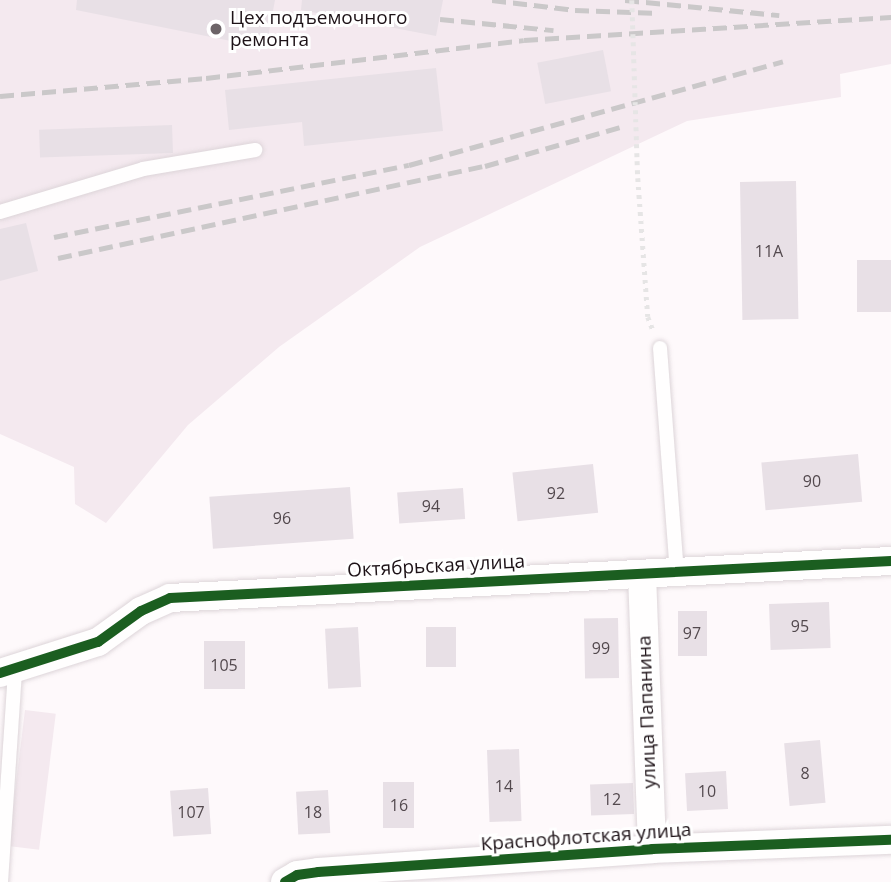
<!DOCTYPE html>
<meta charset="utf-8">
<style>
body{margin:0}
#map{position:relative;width:891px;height:882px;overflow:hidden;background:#fef9fb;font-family:"Open Sans",sans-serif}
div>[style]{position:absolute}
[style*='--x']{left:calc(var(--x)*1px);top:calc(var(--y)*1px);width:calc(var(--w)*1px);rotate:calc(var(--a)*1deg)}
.built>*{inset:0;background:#f4e9ef;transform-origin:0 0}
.building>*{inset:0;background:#e8e0e6;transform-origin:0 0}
.path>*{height:4.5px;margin-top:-2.25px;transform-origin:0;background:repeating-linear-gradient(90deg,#e6e5e5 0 3.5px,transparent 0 8.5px)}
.roads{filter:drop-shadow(0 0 2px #ddd5d9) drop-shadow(0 0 2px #ddd5d9)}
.lane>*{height:14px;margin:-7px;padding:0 7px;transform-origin:7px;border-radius:7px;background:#fffefe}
.street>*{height:28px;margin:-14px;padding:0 14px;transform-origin:14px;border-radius:14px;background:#fffefe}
.rail>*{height:5px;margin-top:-2.5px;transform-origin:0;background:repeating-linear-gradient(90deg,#cac8c9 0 14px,transparent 0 21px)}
.path-bridge>*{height:4.5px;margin-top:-2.25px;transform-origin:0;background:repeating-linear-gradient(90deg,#e6e5e5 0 3.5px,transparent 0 8.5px)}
.cycleway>*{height:10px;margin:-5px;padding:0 5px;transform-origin:5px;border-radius:5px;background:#1b5e20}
.dots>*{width:19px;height:19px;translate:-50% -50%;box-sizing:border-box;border:4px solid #fff;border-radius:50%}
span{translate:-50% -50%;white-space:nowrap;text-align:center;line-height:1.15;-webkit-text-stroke:6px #fff;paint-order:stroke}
.number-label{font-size:16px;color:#53494e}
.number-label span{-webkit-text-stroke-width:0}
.poi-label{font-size:19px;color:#1d1217}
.left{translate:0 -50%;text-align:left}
.street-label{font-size:19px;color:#1d1217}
</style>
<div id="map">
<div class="built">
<div style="clip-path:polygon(0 0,891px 0,891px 64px,840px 74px,841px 97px,687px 121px,420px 247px,279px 347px,188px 425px,106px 523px,75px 504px,74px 467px,0 434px)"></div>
<div style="left:25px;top:710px;width:31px;height:137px;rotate:7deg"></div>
</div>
<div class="building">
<div style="clip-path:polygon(77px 0,275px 0,266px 48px,76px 10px)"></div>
<div style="clip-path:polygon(302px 0,443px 0,436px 36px,301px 10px)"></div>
<div style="left:603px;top:50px;width:42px;height:67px;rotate:79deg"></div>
<div style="clip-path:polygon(436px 68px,443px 131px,304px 146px,302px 122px,229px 130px,225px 90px)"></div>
<div style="left:172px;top:125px;width:28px;height:133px;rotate:88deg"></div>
<div style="left:796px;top:181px;width:138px;height:56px;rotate:89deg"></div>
<div style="clip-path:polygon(26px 223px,38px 271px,0 281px,0 229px)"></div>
<div style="left:891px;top:260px;width:52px;height:34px;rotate:90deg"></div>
<div style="left:858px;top:454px;width:48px;height:97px;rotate:85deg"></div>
<div style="left:593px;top:464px;width:49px;height:81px;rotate:84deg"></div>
<div style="left:350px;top:487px;width:52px;height:141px;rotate:86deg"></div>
<div style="left:463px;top:488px;width:31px;height:66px;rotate:86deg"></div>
<div style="left:829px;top:602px;width:46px;height:60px;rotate:88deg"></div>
<div style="left:678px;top:611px;width:29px;height:45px"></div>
<div style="left:618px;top:618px;width:60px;height:34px;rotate:89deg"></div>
<div style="left:358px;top:627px;width:60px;height:33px;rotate:87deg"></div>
<div style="left:426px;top:627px;width:30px;height:40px"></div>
<div style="left:204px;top:641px;width:41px;height:48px"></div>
<div style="left:820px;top:740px;width:63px;height:36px;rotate:85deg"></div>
<div style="left:519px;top:749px;width:72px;height:32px;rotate:88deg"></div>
<div style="left:726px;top:771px;width:38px;height:41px;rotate:87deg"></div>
<div style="left:414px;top:782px;width:46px;height:31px;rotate:90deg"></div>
<div style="left:633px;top:783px;width:31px;height:43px;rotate:88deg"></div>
<div style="left:208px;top:788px;width:46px;height:38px;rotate:86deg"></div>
<div style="left:328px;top:790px;width:43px;height:32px;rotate:87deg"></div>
</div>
<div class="path">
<div style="--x:638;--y:178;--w:139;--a:85.9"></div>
<div style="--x:648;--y:317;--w:14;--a:69"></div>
</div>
<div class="roads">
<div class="lane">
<div style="--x:0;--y:212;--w:149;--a:-16.7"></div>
<div style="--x:143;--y:169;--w:114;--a:-9.6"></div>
<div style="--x:660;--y:348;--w:225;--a:85.7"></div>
<div style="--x:1;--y:882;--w:213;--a:-86.2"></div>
</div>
<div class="street">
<div style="--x:642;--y:574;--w:275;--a:87.9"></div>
<div style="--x:0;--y:673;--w:103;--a:-17.6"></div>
<div style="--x:98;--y:642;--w:53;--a:-35.8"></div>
<div style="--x:141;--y:611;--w:32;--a:-24"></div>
<div style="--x:170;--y:598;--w:722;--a:-2.94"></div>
<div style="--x:285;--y:882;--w:14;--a:-30"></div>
<div style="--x:297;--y:875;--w:21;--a:-8"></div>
<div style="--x:318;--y:872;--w:335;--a:-3.9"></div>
<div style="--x:652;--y:849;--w:239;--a:-2.2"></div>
</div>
</div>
<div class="rail">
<div style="--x:492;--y:0;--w:84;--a:6.9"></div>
<div style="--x:575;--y:10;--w:84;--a:2"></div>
<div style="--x:625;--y:0;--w:155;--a:5.6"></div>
<div style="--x:440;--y:19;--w:114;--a:5.6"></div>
<div style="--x:0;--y:96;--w:207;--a:-5"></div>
<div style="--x:206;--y:78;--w:320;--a:-6.8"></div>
<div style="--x:524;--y:40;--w:368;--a:-3.6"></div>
<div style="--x:54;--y:237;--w:362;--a:-11.5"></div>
<div style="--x:409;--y:165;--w:388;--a:-15.5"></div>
<div style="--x:58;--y:258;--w:437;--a:-12.2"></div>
<div style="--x:485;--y:166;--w:145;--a:-16.1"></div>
</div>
<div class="path-bridge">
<div style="--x:632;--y:0;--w:178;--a:88.1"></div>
</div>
<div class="cycleway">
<div style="--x:0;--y:673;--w:103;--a:-17.6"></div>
<div style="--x:98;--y:642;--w:53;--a:-35.8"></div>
<div style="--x:141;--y:611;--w:32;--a:-24"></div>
<div style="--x:170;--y:598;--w:722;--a:-2.94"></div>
<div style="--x:285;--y:882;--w:14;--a:-30"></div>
<div style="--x:297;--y:875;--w:21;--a:-8"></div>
<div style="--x:318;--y:872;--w:335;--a:-3.9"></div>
<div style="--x:652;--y:849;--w:239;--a:-2.2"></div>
</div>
<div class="dots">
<div style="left:216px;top:29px;background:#6c6367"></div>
</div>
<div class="number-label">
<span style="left:769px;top:251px">11А</span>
<span style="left:812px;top:481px">90</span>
<span style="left:556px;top:493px">92</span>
<span style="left:431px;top:506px">94</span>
<span style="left:282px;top:518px">96</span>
<span style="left:800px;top:626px">95</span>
<span style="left:692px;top:633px">97</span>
<span style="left:601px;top:648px">99</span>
<span style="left:224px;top:665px">105</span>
<span style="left:805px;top:773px">8</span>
<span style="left:504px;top:786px">14</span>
<span style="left:707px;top:791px">10</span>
<span style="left:612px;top:799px">12</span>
<span style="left:399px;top:805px">16</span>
<span style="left:191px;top:812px">107</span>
<span style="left:313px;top:812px">18</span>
</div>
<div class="poi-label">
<span class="left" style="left:230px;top:29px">Цех подъемочного<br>ремонта</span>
</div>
<div class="street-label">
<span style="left:436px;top:566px;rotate:-3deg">Октябрьская улица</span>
<span style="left:647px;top:712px;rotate:-92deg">улица Папанина</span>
<span style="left:586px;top:837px;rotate:-4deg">Краснофлотская улица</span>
</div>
</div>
